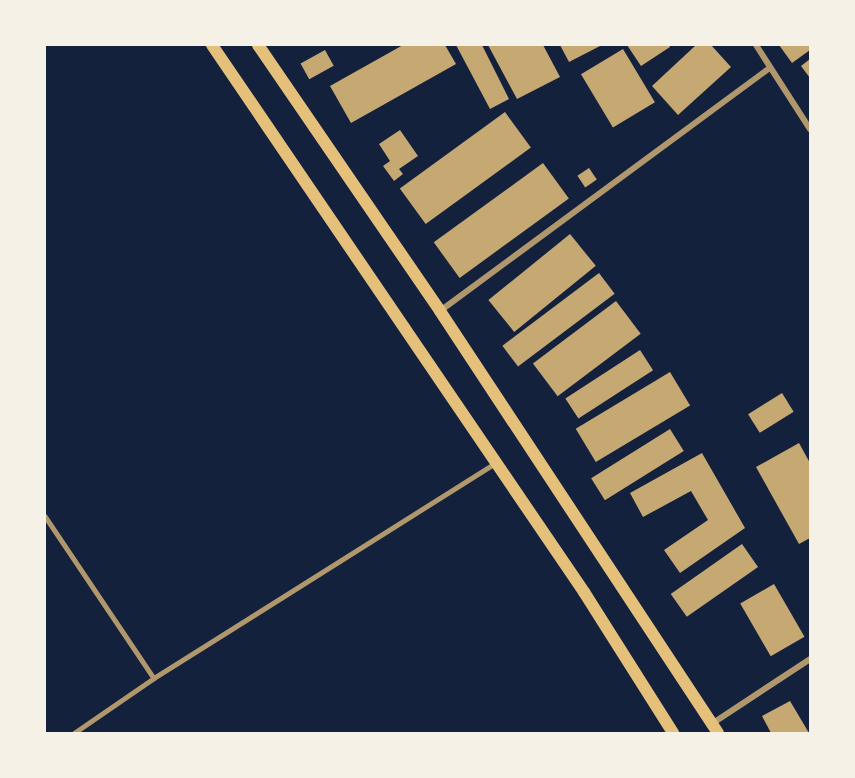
<!DOCTYPE html>
<style>
body{margin:0}
#map{position:relative;width:855px;height:778px;overflow:hidden;background:#14213d;font-family:Figtree,sans-serif}
div>[style]{position:absolute}
[style*='--x']{left:calc(var(--x)*1px);top:calc(var(--y)*1px);width:calc(var(--w)*1px);rotate:calc(var(--a)*1deg)}
.building>*{inset:0;background:#c6a872;transform-origin:0 0}
.service>*{height:4.5px;margin:-2.25px;padding:0 2.25px;transform-origin:2.25px;border-radius:2.25px;background:#b1986c}
.minor>*{height:6px;margin:-3px;padding:0 3px;transform-origin:3px;border-radius:3px;background:#b1986c}
.secondary>*{height:12px;margin:-6px;padding:0 6px;transform-origin:6px;border-radius:6px;background:#e5c07b}
span{translate:-50% -50%;white-space:nowrap;text-align:center;line-height:1.15;-webkit-text-stroke:6px #f6f1e7;paint-order:stroke}
.frame{position:absolute;inset:0;border:46px solid #f6f1e7;pointer-events:none}
</style>
<div id="map">
<div class="building">
<div style="clip-path:polygon(403px 45px,445px 45px,456px 64px,351px 123px,330px 86px)"></div>
<div style="clip-path:polygon(456px 45px,482px 45px,509px 99px,490px 109px)"></div>
<div style="clip-path:polygon(488px 45px,543px 45px,560px 77px,517px 99px)"></div>
<div style="clip-path:polygon(560px 45px,602px 45px,569px 62px)"></div>
<div style="clip-path:polygon(627px 45px,669px 45px,670px 47px,641px 66px)"></div>
<div style="clip-path:polygon(696px 45px,711px 45px,731px 67px,678px 115px,652px 86px)"></div>
<div style="clip-path:polygon(779px 45px,810px 45px,810px 50px,792px 63px)"></div>
<div style="left:623px;top:49px;width:62px;height:49px;rotate:59deg"></div>
<div style="left:325px;top:50px;width:18px;height:28px;rotate:61deg"></div>
<div style="clip-path:polygon(810px 59px,810px 78px,801px 66px)"></div>
<div style="left:505px;top:112px;width:44px;height:130px;rotate:54deg"></div>
<div style="clip-path:polygon(400px 130px,418px 156px,399px 169px,403px 174px,394px 181px,383px 166px,390px 161px,379px 144px)"></div>
<div style="left:543px;top:163px;width:44px;height:135px;rotate:54deg"></div>
<div style="left:589px;top:168px;width:14px;height:14px;rotate:56deg"></div>
<div style="left:570px;top:234px;width:41px;height:105px;rotate:51deg"></div>
<div style="left:599px;top:273px;width:26px;height:121px;rotate:53deg"></div>
<div style="left:616px;top:301px;width:41px;height:104px;rotate:53deg"></div>
<div style="left:640px;top:350px;width:24px;height:89px;rotate:57deg"></div>
<div style="left:670px;top:372px;width:39px;height:110px;rotate:59deg"></div>
<div style="left:782px;top:393px;width:22px;height:40px;rotate:58deg"></div>
<div style="left:670px;top:429px;width:26px;height:93px;rotate:58deg"></div>
<div style="clip-path:polygon(799px 443px,810px 463px,810px 538px,799px 544px,756px 467px)"></div>
<div style="clip-path:polygon(702px 453px,745px 528px,680px 573px,664px 550px,708px 520px,691px 491px,643px 517px,630px 493px)"></div>
<div style="left:742px;top:544px;width:28px;height:87px;rotate:55deg"></div>
<div style="left:774px;top:584px;width:61px;height:39px;rotate:60deg"></div>
<div style="clip-path:polygon(790px 701px,809px 733px,771px 733px,762px 716px)"></div>
</div>
<div class="service">
<div style="--x:45;--y:516;--w:195;--a:56.1"></div>
<div style="--x:74;--y:733;--w:97;--a:-34.5"></div>
<div style="--x:154;--y:678;--w:404;--a:-32.2"></div>
</div>
<div class="minor">
<div style="--x:756;--y:45;--w:100;--a:57.3"></div>
<div style="--x:440;--y:311;--w:409;--a:-36.4"></div>
<div style="--x:713;--y:723;--w:116;--a:-33.4"></div>
</div>
<div class="secondary">
<div style="--x:212;--y:45;--w:662;--a:55.78"></div>
<div style="--x:584;--y:592;--w:167;--a:57.7"></div>
<div style="--x:258;--y:45;--w:322;--a:55.6"></div>
<div style="--x:440;--y:311;--w:505;--a:56.62"></div>
</div>
<div class="frame"></div>
</div>
